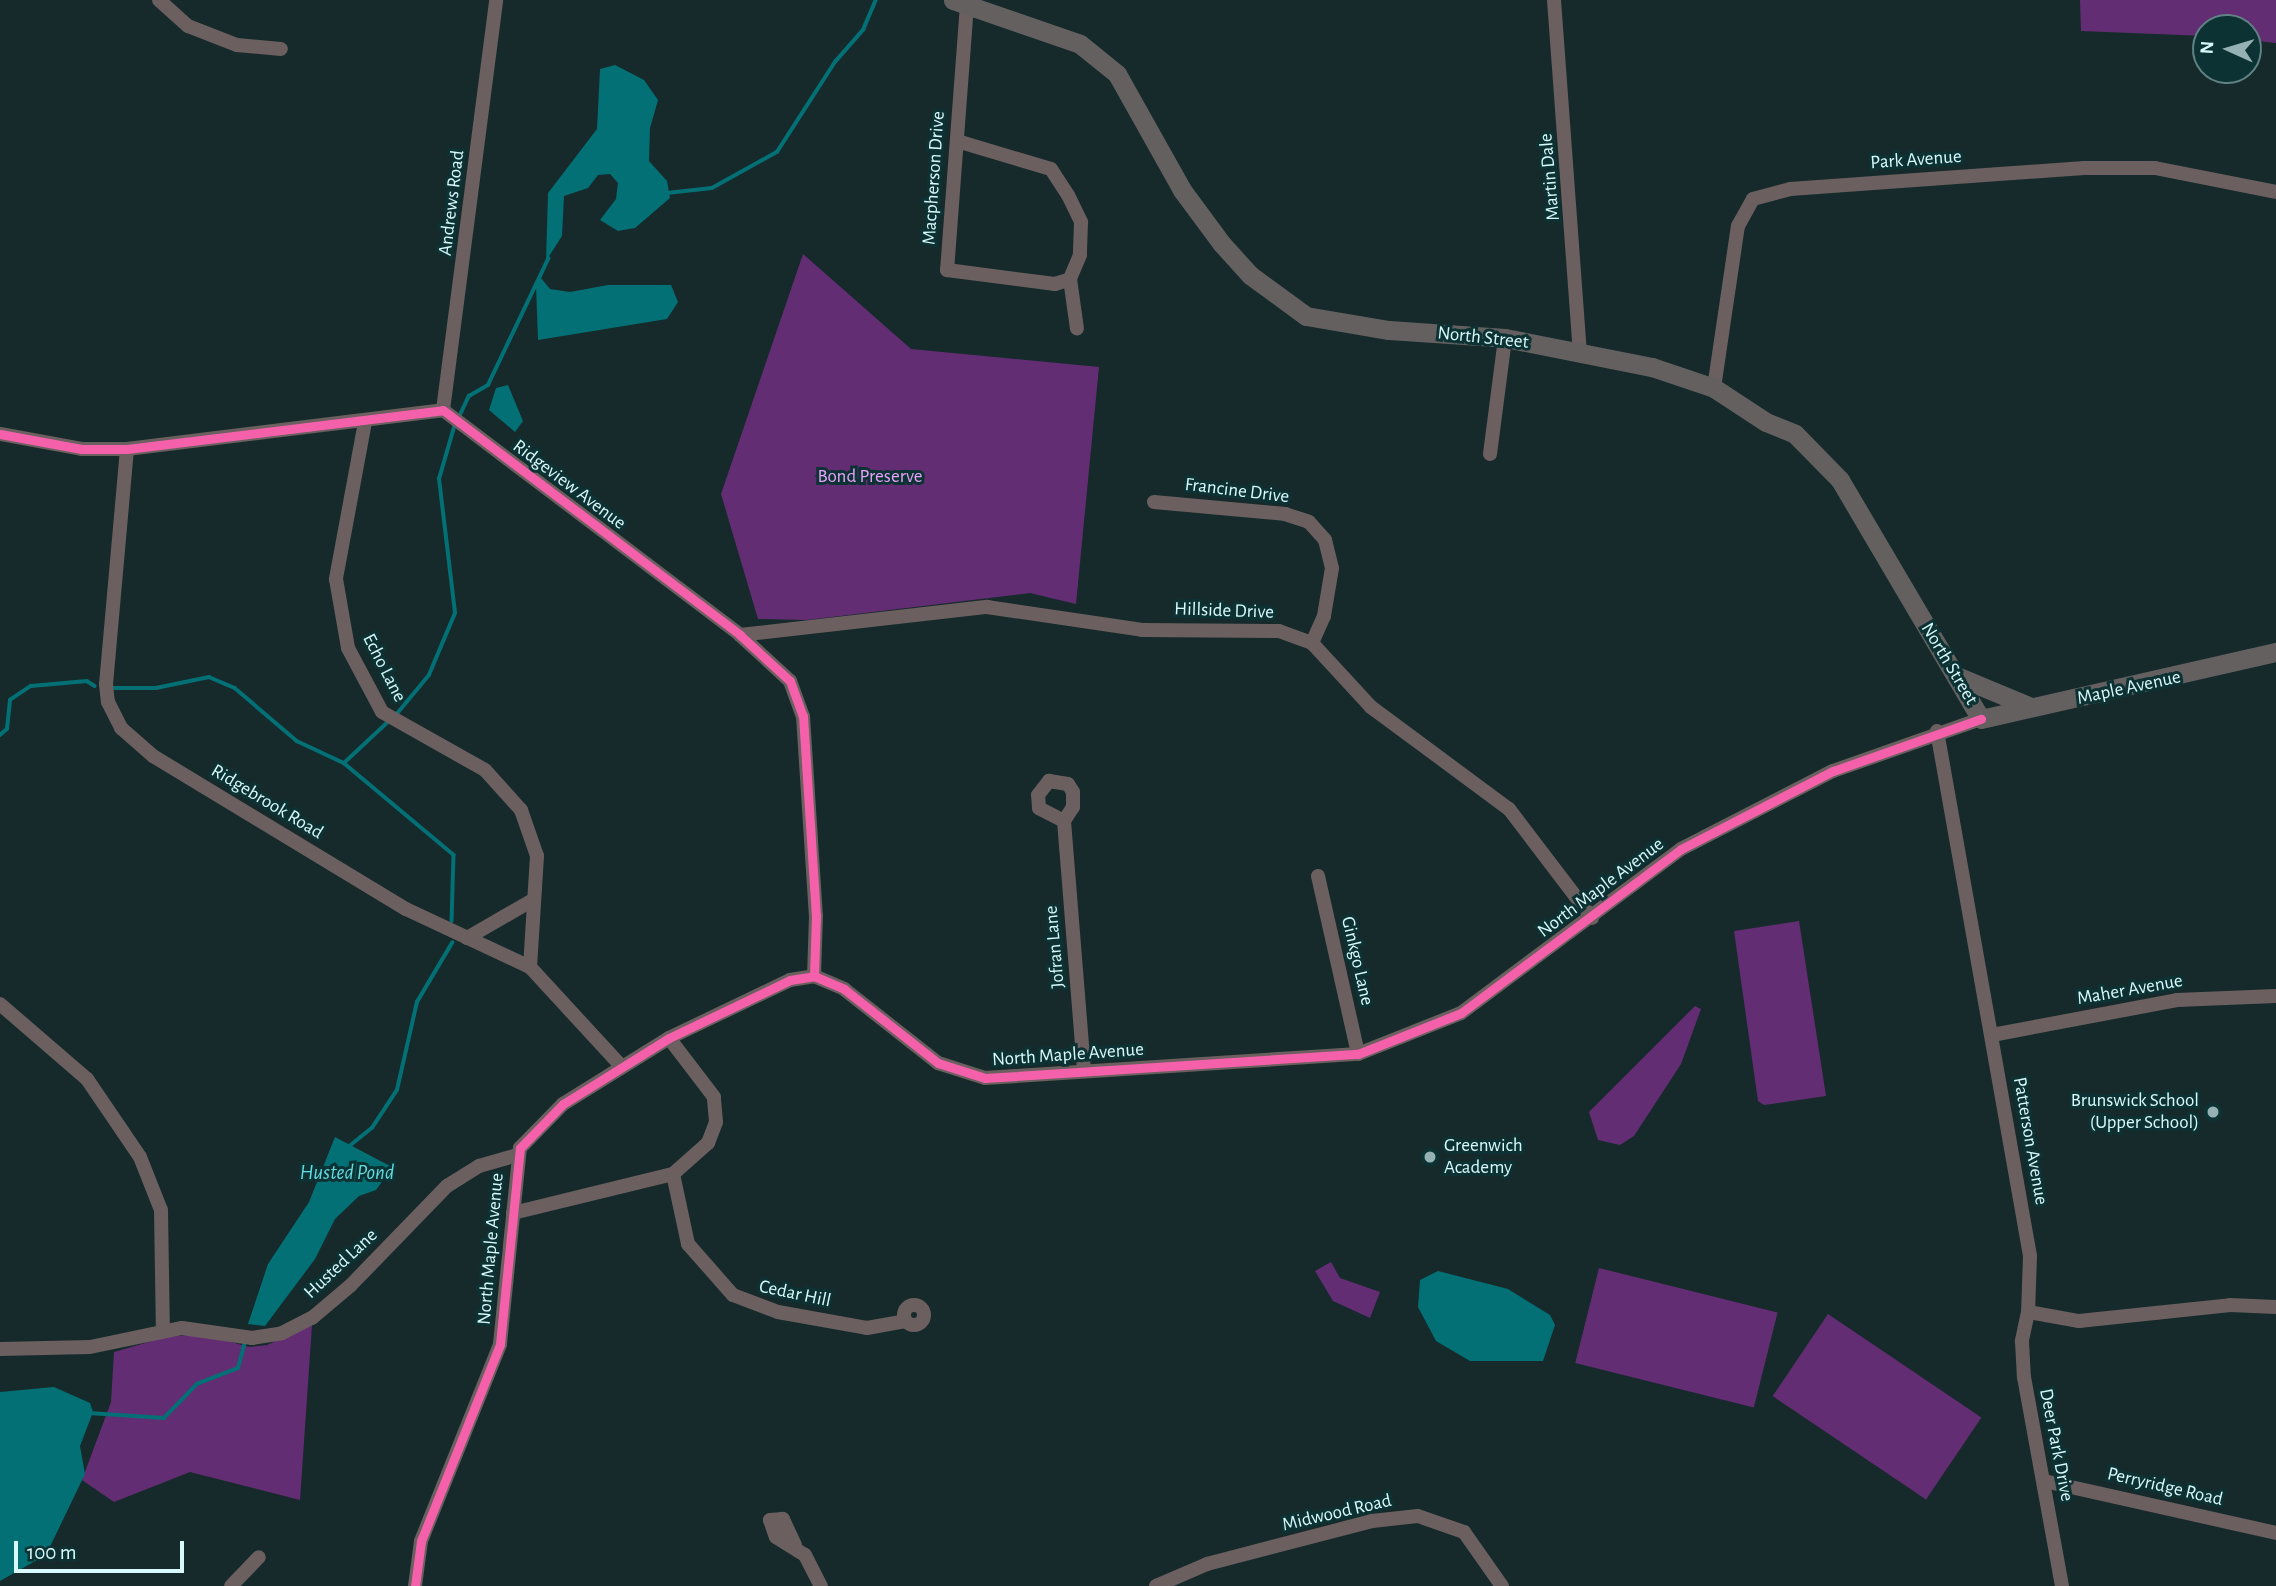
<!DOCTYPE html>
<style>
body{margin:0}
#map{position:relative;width:2276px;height:1586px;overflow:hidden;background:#162a2b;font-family:"Alegreya Sans",sans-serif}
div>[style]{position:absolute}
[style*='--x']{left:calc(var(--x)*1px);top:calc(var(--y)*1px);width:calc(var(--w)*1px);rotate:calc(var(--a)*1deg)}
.green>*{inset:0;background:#632d73;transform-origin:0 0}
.water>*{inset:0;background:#027075}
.stream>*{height:3.5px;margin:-1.75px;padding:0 1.75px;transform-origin:1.75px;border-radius:1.75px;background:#027075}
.minor>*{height:14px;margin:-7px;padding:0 7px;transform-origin:7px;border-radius:7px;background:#6b5f5f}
.minor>.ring{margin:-7px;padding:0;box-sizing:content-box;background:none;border:14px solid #6b5f5f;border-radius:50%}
.major>*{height:19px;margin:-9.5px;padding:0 9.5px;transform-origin:9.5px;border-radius:9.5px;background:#646060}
.cycleway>*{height:9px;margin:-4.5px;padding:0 4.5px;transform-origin:4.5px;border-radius:4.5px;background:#f560ab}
.dots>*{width:19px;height:19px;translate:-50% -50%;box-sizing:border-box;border:4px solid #0d3234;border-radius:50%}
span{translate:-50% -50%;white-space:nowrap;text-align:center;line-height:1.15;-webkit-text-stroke:6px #0d3234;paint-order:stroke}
.street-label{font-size:19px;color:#d9fafc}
.park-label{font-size:19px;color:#e8a1f9}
.poi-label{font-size:19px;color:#d9fafc}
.right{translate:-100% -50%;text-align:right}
.left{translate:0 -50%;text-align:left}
.water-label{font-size:21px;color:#64dbe1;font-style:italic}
.north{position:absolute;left:2192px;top:14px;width:70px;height:70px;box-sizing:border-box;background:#0d3234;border:2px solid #5f8284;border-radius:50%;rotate:274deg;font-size:19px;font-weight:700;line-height:28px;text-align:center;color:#d9fafc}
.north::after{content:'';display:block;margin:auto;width:24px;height:32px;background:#95b1b3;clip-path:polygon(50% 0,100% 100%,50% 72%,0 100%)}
.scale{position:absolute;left:14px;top:1541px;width:170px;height:32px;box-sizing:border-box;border:4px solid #d9fafc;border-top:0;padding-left:9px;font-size:21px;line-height:24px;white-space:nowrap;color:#d9fafc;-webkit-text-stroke:5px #0d3234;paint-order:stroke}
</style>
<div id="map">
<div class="green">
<div style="clip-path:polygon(2080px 0,2276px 0,2276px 43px,2248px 40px,2248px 28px,2206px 28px,2206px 36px,2081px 31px)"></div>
<div style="clip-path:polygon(803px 254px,911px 349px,1099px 367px,1076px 604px,1030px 593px,807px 620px,758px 619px,721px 494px)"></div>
<div style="clip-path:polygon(1799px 921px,1826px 1096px,1764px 1105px,1758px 1101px,1734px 931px)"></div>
<div style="clip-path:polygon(1695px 1006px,1701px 1009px,1681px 1064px,1634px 1136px,1620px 1145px,1598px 1140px,1589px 1112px)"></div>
<div style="clip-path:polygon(1331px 1262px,1340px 1278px,1380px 1292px,1370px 1318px,1333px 1301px,1315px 1271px)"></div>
<div style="left:1599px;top:1268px;width:184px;height:98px;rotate:14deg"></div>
<div style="left:1828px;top:1314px;width:185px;height:99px;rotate:34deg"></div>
<div style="clip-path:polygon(312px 1325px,300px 1500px,190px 1472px,114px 1502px,82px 1480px,111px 1402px,114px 1352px,166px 1337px,202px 1334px,249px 1347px,267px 1345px)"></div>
</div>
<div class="water">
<div style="clip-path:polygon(615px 65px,644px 80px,658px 100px,650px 128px,649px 161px,667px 181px,670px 198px,635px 228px,618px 231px,600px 220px,616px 199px,618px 183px,610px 174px,598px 175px,588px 188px,564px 196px,562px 236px,546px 261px,548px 193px,597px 129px,600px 69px)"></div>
<div style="clip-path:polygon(541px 278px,550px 289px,570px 292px,608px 285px,671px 285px,678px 302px,667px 319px,538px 340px,536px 285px)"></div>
<div style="clip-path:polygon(508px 385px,523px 421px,515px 432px,489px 410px,496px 388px)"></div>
<div style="clip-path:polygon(335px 1137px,390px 1166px,386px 1176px,376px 1190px,359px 1196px,335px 1219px,315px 1259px,265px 1326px,248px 1324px,268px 1264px,309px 1202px)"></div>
<div style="clip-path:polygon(1438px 1271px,1508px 1289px,1550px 1315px,1555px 1325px,1543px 1361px,1470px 1361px,1436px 1341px,1418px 1307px,1420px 1280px)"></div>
<div style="clip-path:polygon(54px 1387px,90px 1403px,93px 1412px,80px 1446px,85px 1474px,46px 1555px,0 1581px,0 1392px)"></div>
</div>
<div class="stream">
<div style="--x:667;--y:193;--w:45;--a:-6.3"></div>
<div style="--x:712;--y:188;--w:74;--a:-29"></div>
<div style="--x:777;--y:152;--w:107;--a:-57.2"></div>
<div style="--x:835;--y:62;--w:43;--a:-48.8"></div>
<div style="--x:863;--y:30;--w:33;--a:-67"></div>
<div style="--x:459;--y:417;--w:23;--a:-65"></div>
<div style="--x:469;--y:396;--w:22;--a:-30"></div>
<div style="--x:488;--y:385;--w:140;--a:-64.5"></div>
<div style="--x:113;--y:688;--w:43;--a:0"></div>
<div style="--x:156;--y:688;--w:54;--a:-11.7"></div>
<div style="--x:209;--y:677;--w:28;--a:23"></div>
<div style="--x:235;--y:688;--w:82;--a:40.5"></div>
<div style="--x:297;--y:741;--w:52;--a:25.1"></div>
<div style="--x:344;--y:763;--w:143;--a:39.9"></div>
<div style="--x:454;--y:855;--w:66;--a:91.7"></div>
<div style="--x:395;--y:716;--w:53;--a:-50.3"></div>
<div style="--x:429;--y:675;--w:67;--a:-67.2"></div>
<div style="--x:455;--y:613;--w:135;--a:-96.8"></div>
<div style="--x:439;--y:479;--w:57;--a:-73.8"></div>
<div style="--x:0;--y:735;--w:9;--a:-41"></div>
<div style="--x:7;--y:729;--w:29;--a:-84"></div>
<div style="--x:10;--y:700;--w:25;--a:-34"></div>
<div style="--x:31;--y:686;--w:56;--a:-5.1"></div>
<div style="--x:87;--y:681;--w:9;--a:32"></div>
<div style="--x:344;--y:763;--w:62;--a:-43"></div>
<div style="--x:347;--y:1148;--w:32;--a:-39"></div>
<div style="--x:372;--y:1128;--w:45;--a:-56.7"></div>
<div style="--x:397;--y:1090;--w:90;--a:-77.2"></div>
<div style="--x:417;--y:1002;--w:69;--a:-59.3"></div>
<div style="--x:89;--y:1413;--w:75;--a:3.8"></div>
<div style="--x:164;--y:1418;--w:47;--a:-45.9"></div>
<div style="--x:197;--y:1384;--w:44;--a:-21.3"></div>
<div style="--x:238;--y:1368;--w:24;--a:-75"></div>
</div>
<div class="minor">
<div style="--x:159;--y:0;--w:39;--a:42"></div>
<div style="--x:188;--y:26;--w:53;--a:21.2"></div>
<div style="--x:237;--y:45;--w:44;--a:5.2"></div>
<div style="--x:1554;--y:0;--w:351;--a:85.8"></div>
<div style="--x:967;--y:5;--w:266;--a:94.3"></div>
<div style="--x:947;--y:270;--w:109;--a:7.4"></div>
<div style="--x:1055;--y:284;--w:16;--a:-18"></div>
<div style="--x:957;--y:141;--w:98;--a:16.6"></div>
<div style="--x:1051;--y:169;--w:31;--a:57"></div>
<div style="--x:1068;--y:195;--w:30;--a:64"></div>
<div style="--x:1081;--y:222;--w:33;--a:92"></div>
<div style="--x:1080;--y:255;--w:26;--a:113"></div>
<div style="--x:1070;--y:279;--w:50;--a:82"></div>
<div style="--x:1714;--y:388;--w:164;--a:-81.6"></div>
<div style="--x:1738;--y:226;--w:31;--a:-61"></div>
<div style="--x:1753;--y:199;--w:38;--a:-15"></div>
<div style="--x:1790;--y:189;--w:295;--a:-4.1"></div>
<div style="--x:2084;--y:168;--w:71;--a:0"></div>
<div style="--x:2155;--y:168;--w:123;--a:11.2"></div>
<div style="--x:443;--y:410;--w:413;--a:-82.6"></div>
<div style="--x:365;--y:422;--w:160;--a:100.5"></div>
<div style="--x:336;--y:579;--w:70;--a:80.1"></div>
<div style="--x:348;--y:648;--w:72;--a:62"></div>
<div style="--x:382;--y:712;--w:118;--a:29.4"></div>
<div style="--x:485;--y:770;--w:54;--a:48"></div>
<div style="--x:521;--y:810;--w:49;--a:70.8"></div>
<div style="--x:537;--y:856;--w:111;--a:93.6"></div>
<div style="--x:0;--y:434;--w:83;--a:10.4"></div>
<div style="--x:82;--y:449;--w:45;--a:0"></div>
<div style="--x:127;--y:449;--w:318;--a:-7"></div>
<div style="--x:443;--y:410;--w:373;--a:37.1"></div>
<div style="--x:740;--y:635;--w:68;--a:42.6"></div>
<div style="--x:790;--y:681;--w:37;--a:70"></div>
<div style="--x:803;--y:716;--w:200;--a:86.3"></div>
<div style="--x:816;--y:916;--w:60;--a:91.9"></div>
<div style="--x:127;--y:449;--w:236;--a:95.1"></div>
<div style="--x:106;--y:684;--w:18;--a:84"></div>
<div style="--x:108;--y:702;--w:29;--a:63"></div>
<div style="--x:121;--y:728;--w:43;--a:41.2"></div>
<div style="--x:153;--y:756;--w:296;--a:31.2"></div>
<div style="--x:406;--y:909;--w:137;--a:25.1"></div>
<div style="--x:530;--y:967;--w:136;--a:47.4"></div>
<div style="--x:1490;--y:454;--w:117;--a:-82.6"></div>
<div style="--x:1154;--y:502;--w:132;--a:5.2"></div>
<div style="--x:1285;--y:514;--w:25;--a:18"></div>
<div style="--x:1309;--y:522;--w:24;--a:48"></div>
<div style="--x:1325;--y:540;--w:29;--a:76"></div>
<div style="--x:1332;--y:568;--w:49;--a:99.5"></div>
<div style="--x:1324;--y:616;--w:30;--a:114"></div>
<div style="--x:740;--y:635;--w:249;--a:-6.5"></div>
<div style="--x:987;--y:607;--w:157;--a:8.4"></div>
<div style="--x:1142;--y:630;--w:137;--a:0.4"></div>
<div style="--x:1279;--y:631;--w:35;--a:20"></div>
<div style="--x:1312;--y:643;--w:87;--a:47.3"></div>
<div style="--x:1371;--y:707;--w:172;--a:36.5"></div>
<div style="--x:1509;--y:809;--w:137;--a:52.7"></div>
<div style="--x:1937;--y:731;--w:533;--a:79.95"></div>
<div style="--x:2030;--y:1256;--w:56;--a:92"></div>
<div style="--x:2028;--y:1312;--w:52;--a:10"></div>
<div style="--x:2079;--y:1321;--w:152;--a:-6"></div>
<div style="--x:2230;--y:1305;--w:46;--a:2.5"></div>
<div style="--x:1064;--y:821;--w:28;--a:-153"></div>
<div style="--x:1039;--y:808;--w:13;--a:-94"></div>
<div style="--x:1038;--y:795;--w:18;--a:-52"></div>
<div style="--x:1049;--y:781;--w:19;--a:9"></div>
<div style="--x:1068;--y:784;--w:9;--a:58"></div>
<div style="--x:1073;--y:792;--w:15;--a:90"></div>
<div style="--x:1073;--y:807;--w:17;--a:123"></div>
<div style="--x:1064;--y:821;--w:251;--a:85.4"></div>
<div style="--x:1318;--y:876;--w:182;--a:77.3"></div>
<div style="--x:467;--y:938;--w:74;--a:-30"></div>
<div style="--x:0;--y:1004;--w:115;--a:40.8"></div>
<div style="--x:87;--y:1079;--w:94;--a:55.8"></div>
<div style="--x:140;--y:1157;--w:57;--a:68.4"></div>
<div style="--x:161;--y:1210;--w:121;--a:89.1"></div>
<div style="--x:1992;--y:1035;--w:188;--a:-10.7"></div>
<div style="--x:2177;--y:1000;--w:99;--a:-2.3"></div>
<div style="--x:673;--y:1174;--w:72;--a:77.9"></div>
<div style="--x:688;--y:1244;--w:68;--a:48.6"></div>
<div style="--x:733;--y:1295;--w:48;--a:20.7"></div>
<div style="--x:778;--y:1312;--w:90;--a:10.2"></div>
<div style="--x:867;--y:1328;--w:39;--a:-10"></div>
<div style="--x:513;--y:1213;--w:165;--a:-13.7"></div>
<div style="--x:673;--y:1174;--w:47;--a:-41.5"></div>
<div style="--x:708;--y:1143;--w:22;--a:-69"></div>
<div style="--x:716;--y:1122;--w:25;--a:-95"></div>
<div style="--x:714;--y:1097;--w:74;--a:-127.3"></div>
<div class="ring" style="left:904px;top:1305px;width:6px;height:6px"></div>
<div style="--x:2028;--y:1312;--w:30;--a:102"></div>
<div style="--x:2022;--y:1341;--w:36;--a:87"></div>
<div style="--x:2024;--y:1377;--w:212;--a:79.7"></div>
<div style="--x:0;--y:1349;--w:90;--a:-1.3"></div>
<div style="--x:90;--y:1347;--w:94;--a:-11.7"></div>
<div style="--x:182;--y:1328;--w:71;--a:8.1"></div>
<div style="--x:252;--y:1338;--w:30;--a:-9"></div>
<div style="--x:282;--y:1333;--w:34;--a:-27"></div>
<div style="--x:312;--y:1318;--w:51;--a:-40.2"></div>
<div style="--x:351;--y:1285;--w:138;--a:-45.9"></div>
<div style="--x:447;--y:1186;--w:38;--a:-32"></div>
<div style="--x:479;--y:1166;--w:40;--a:-16"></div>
<div style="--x:2044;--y:1481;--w:238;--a:12.6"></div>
<div style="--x:795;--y:1545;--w:29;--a:-115"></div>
<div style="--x:783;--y:1519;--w:13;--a:176"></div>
<div style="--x:770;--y:1520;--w:18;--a:71"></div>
<div style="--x:776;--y:1537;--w:34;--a:32"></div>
<div style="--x:805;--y:1555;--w:35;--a:63"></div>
<div style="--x:231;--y:1586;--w:40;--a:-46"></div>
<div style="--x:415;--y:1586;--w:45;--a:-82.4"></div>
<div style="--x:421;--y:1541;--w:212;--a:-68.1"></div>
<div style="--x:500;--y:1344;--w:197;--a:-84.2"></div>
<div style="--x:520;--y:1148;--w:62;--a:-45.7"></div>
<div style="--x:563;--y:1104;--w:125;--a:-31.9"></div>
<div style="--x:669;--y:1038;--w:134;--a:-25.6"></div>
<div style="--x:790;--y:980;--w:24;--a:-9"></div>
<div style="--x:814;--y:976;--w:33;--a:23"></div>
<div style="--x:844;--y:989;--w:120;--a:38.2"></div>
<div style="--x:938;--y:1063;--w:49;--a:17.7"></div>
<div style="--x:985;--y:1078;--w:374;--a:-3.7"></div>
<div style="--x:1358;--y:1054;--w:111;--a:-21.7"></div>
<div style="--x:1461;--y:1013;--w:274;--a:-36.7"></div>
<div style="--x:1681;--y:849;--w:171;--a:-27.2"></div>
<div style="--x:1833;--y:771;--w:157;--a:-19.4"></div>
<div style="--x:1156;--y:1586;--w:56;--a:-23.3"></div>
<div style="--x:1207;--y:1564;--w:171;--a:-14.6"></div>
<div style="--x:1372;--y:1521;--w:46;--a:-6.2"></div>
<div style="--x:1418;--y:1516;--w:49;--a:19.2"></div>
<div style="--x:1464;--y:1532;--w:66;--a:54.9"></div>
</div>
<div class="major">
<div style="--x:953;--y:0;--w:134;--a:19.1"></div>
<div style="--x:1080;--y:44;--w:48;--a:39"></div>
<div style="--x:1117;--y:74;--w:133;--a:60.7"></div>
<div style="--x:1182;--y:190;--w:67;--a:53.5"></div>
<div style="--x:1222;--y:244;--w:42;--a:47.9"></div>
<div style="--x:1250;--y:275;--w:69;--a:36.2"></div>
<div style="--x:1306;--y:316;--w:84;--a:9.6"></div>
<div style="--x:1389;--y:330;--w:116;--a:3.9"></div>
<div style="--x:1505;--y:338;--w:150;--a:11.2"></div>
<div style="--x:1652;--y:367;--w:65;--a:18.7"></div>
<div style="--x:1714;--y:388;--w:62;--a:33.2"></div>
<div style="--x:1766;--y:422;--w:31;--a:22"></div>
<div style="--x:1795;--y:434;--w:64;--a:45.6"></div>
<div style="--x:1840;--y:480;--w:277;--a:59.5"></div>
<div style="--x:1981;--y:719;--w:303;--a:-12.8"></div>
<div style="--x:1959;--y:677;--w:78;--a:22.6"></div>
</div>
<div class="cycleway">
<div style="--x:0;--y:434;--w:83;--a:10.4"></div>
<div style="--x:82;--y:449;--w:45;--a:0"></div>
<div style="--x:127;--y:449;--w:318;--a:-7"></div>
<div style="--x:443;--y:410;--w:373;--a:37.1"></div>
<div style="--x:740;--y:635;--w:68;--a:42.6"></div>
<div style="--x:790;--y:681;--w:37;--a:70"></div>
<div style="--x:803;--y:716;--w:200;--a:86.3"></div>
<div style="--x:816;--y:916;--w:60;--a:91.9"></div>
<div style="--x:415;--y:1586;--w:45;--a:-82.4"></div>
<div style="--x:421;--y:1541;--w:212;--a:-68.1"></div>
<div style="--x:500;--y:1344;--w:197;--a:-84.2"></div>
<div style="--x:520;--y:1148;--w:62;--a:-45.7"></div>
<div style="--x:563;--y:1104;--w:125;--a:-31.9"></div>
<div style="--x:669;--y:1038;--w:134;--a:-25.6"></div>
<div style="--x:790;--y:980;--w:24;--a:-9"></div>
<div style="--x:814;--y:976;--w:33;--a:23"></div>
<div style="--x:844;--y:989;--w:120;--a:38.2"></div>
<div style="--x:938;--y:1063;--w:49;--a:17.7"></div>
<div style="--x:985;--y:1078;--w:374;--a:-3.7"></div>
<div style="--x:1358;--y:1054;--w:111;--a:-21.7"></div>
<div style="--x:1461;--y:1013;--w:274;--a:-36.7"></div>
<div style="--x:1681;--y:849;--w:171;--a:-27.2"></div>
<div style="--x:1833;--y:771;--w:157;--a:-19.4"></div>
</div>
<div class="dots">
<div style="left:2213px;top:1112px;background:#95b1b3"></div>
<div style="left:1430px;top:1157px;background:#95b1b3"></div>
</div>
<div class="street-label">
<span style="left:1916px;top:160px;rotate:-4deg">Park Avenue</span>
<span style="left:1550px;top:177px;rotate:-95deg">Martin Dale</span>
<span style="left:934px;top:178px;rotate:-86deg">Macpherson Drive</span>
<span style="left:452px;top:203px;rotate:-83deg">Andrews Road</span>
<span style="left:1483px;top:338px;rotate:6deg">North Street</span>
<span style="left:569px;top:485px;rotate:37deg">Ridgeview Avenue</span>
<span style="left:1237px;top:491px;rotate:7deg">Francine Drive</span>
<span style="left:1224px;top:611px;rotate:2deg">Hillside Drive</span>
<span style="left:1949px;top:664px;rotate:59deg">North Street</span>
<span style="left:384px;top:668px;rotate:63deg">Echo Lane</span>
<span style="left:2129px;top:688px;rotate:-12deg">Maple Avenue</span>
<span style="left:267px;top:802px;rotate:31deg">Ridgebrook Road</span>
<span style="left:1601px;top:888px;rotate:-37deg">North Maple Avenue</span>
<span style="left:1055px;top:947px;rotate:-95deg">Jofran Lane</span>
<span style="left:1357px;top:961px;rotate:77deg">Ginkgo Lane</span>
<span style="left:2130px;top:990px;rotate:-10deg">Maher Avenue</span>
<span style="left:1068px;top:1055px;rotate:-4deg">North Maple Avenue</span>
<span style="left:2030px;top:1141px;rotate:80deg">Patterson Avenue</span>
<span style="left:491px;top:1249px;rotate:-85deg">North Maple Avenue</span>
<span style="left:341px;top:1264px;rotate:-43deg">Husted Lane</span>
<span style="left:795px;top:1294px;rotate:12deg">Cedar Hill</span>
<span style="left:2056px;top:1445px;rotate:79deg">Deer Park Drive</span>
<span style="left:2165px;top:1487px;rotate:13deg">Perryridge Road</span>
<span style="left:1337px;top:1513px;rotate:-13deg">Midwood Road</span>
</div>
<div class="park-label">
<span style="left:870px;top:477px">Bond Preserve</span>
</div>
<div class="poi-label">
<span class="right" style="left:2199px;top:1112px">Brunswick School<br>(Upper School)</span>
<span class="left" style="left:1444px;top:1157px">Greenwich<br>Academy</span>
</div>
<div class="water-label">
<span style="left:347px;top:1173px">Husted Pond</span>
</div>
<div class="north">N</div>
<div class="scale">100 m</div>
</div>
